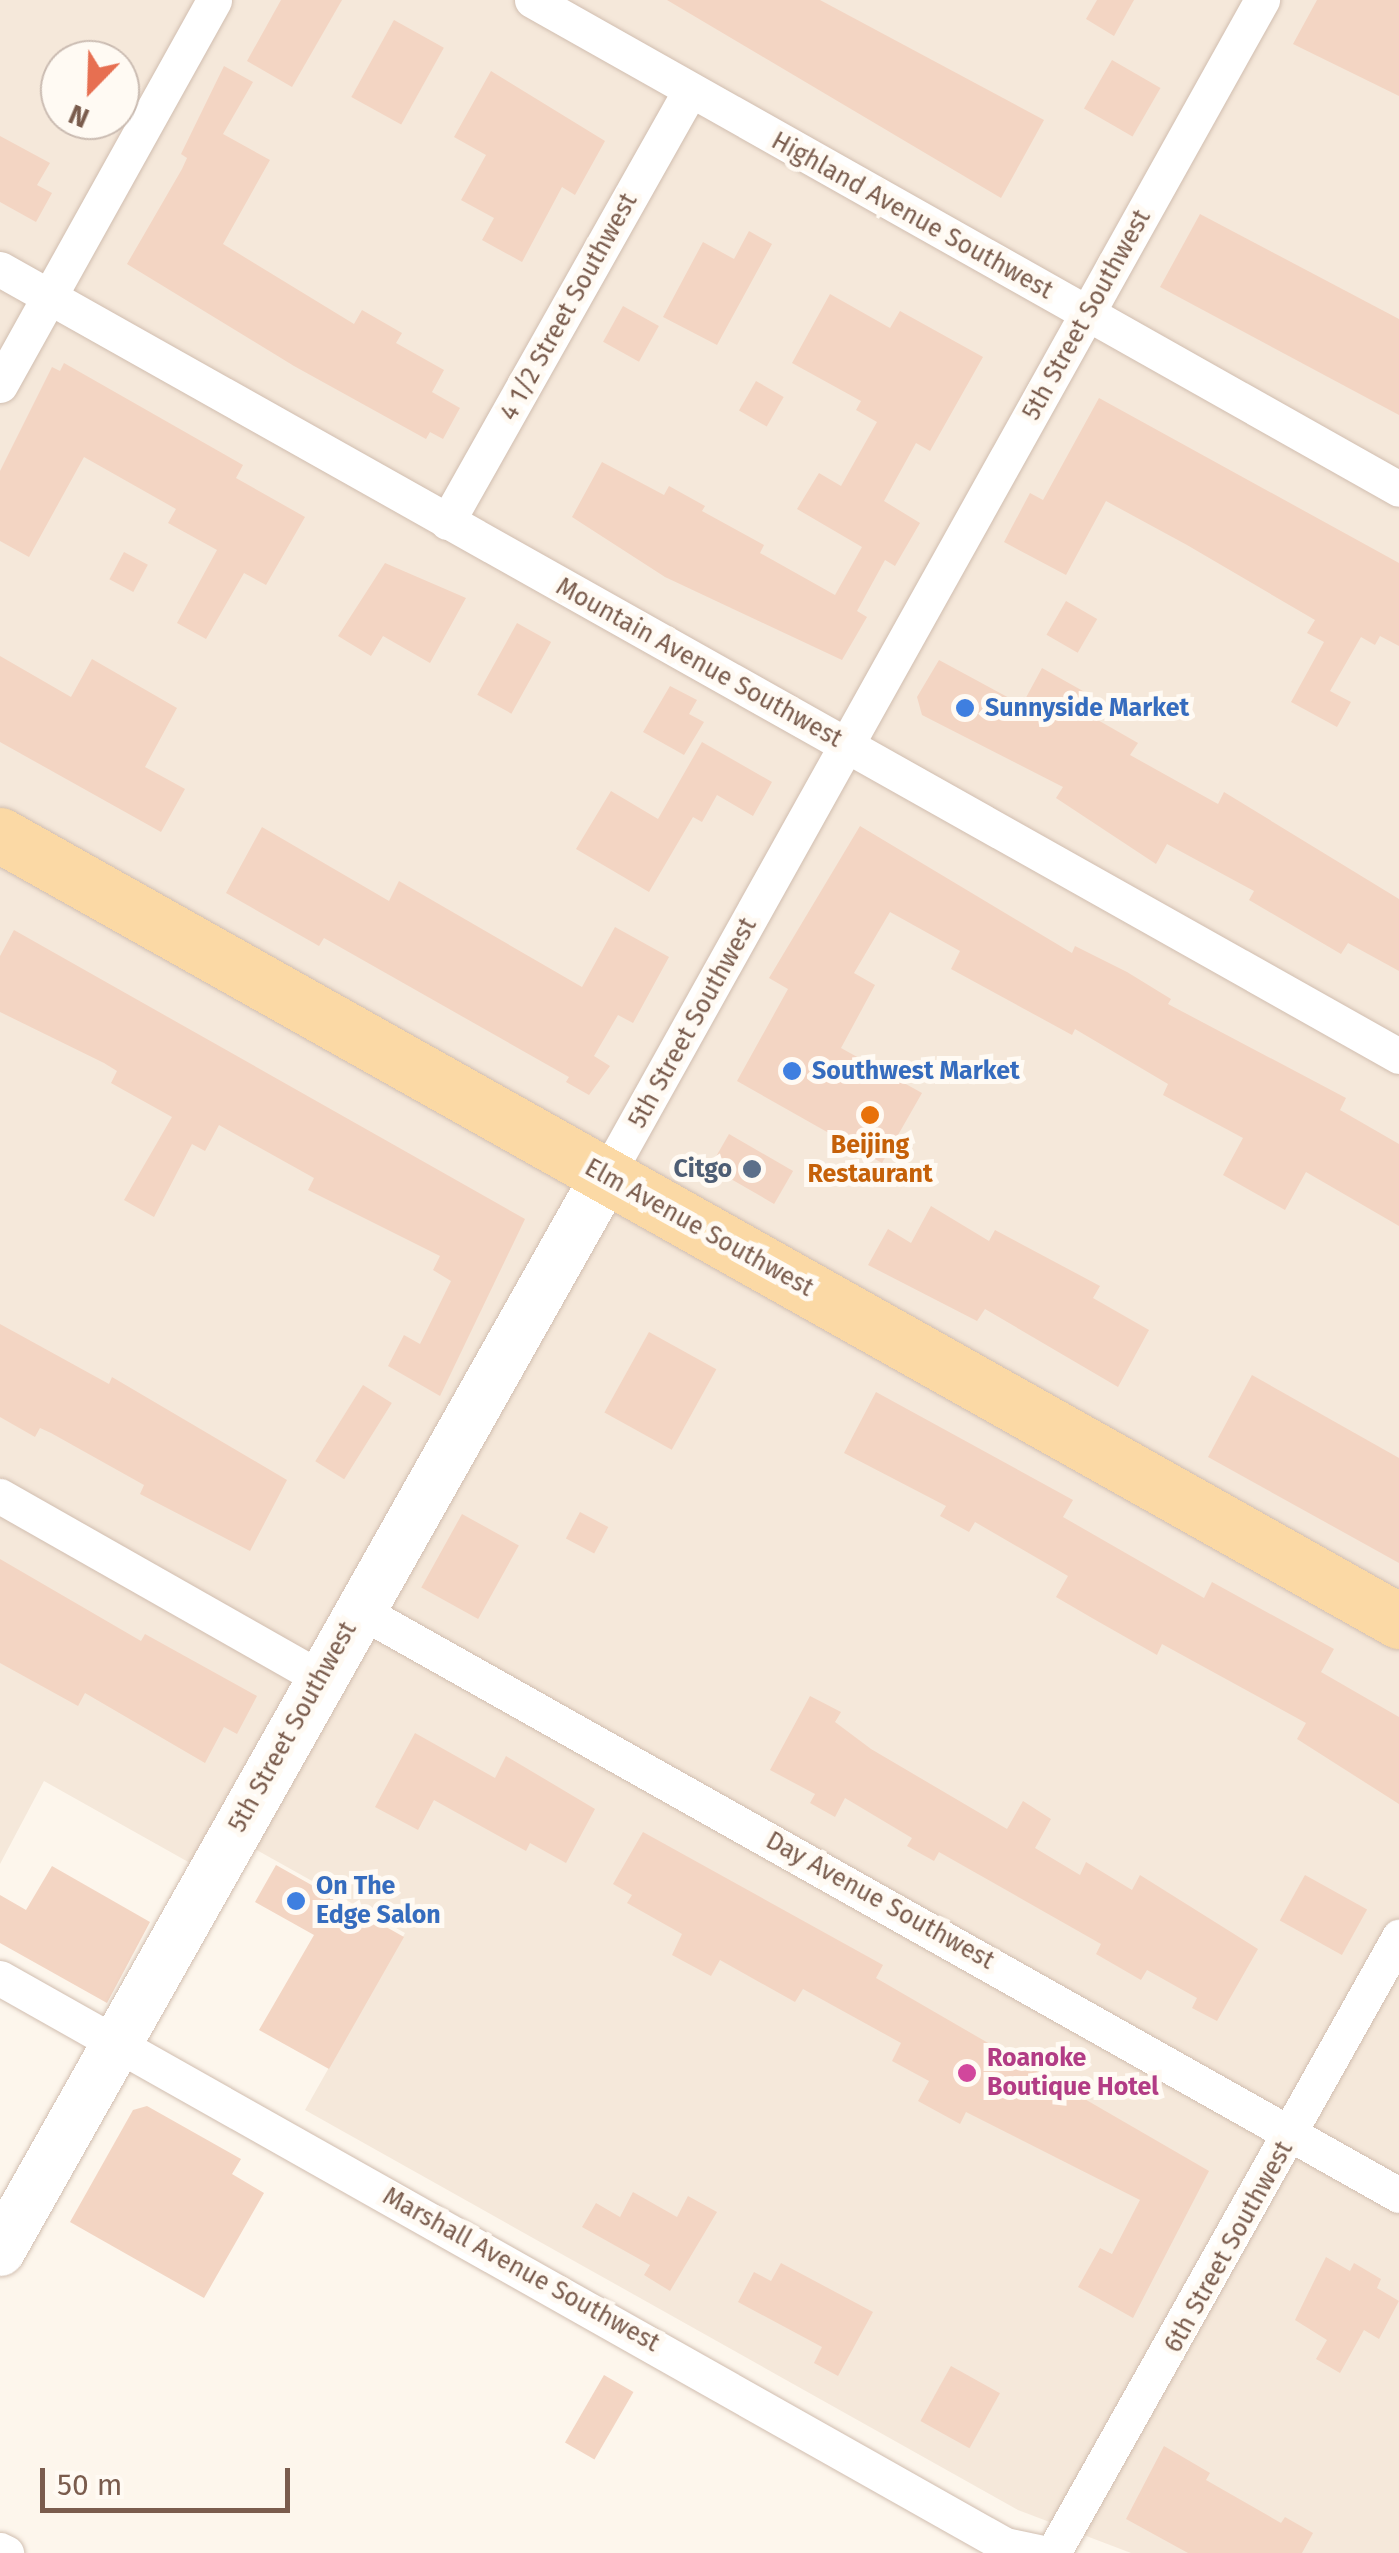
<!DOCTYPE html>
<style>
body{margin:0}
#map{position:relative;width:1399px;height:2553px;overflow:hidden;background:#fdf6ec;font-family:"Fira Sans",sans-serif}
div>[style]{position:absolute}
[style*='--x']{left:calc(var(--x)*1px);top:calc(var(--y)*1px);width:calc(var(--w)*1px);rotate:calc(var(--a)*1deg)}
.residential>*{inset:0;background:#f5e8da}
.building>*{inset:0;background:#f3d5c3;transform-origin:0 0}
.roads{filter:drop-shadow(0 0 2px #d1beb0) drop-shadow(0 0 2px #d1beb0)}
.street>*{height:35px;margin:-17.5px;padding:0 17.5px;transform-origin:17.5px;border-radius:17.5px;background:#fff}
.secondary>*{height:50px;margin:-25px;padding:0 25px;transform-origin:25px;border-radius:25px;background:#fff}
.primary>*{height:55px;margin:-27.5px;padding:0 27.5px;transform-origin:27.5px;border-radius:27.5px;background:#fbd9a5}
.dots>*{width:28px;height:28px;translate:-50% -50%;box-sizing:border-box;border:5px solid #fffaf3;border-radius:50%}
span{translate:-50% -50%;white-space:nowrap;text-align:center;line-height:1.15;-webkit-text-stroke:10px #fffaf3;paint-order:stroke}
.street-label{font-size:25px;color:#7a5c4d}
.shop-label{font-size:25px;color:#366cbe;font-weight:700}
.left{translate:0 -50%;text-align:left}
.food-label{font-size:25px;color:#c56008;font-weight:700}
.service-label{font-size:25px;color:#4e5e75;font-weight:700}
.right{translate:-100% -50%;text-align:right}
.hotel-label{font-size:25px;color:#b23c85;font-weight:700}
.north{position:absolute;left:40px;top:40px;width:100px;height:100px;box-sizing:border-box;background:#fffaf3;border:2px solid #cabbb1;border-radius:50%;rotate:203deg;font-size:28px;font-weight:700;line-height:40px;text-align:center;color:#7a5c4d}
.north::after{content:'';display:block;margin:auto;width:35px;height:45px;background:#e76f51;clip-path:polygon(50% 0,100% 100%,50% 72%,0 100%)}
.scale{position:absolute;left:40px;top:2468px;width:250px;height:45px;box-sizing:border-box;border:5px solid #7a5c4d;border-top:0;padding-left:12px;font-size:30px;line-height:35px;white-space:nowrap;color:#7a5c4d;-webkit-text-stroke:8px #fffaf3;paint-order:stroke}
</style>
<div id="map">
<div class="residential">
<div style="clip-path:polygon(evenodd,0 0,1399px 0,1399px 2553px,1131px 2553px,1018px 2510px,305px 2110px,405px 1933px,219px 1829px,199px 1868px,44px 1781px,0 1864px,0 0,60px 60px,120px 60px,120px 120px,60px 120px,60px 60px)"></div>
</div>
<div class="building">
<div style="clip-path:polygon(281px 0,342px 0,292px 87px,247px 61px)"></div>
<div style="clip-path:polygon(667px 0,820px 0,1044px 120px,1001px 198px)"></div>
<div style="clip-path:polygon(1097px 0,1134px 0,1114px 36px,1086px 19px)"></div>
<div style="clip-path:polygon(1317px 0,1399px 0,1399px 96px,1293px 44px)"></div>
<div style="left:394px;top:20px;width:57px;height:88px;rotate:29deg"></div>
<div style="left:1112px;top:60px;width:56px;height:56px;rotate:30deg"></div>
<div style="clip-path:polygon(224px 66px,253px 82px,223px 134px,270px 160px,223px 244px,354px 324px,362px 310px,402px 333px,396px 343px,444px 370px,432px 392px,460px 408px,443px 439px,430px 432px,426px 439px,294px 366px,127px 264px,182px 169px,187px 158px,181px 154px)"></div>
<div style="clip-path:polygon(491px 71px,605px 141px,575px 195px,562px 187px,522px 262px,482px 240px,494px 218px,461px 200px,486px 155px,454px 137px)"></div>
<div style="clip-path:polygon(0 136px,50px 163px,37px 185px,52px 193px,36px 222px,0 202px)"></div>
<div style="clip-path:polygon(1200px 214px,1399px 319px,1399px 415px,1160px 287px)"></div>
<div style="clip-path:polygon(749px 231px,772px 244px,717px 345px,663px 317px,703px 242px,734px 259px)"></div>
<div style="clip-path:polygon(830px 294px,890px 328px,900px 311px,983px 357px,930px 451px,916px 443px,884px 501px,920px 523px,895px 566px,885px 560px,857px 611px,867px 617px,842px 660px,665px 577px,572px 517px,602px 462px,664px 495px,669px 486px,705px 506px,702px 511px,764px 545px,760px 553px,835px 595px,862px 547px,797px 509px,819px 473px,841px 486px,877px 422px,856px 410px,861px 401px,792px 363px)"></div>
<div style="left:623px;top:306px;width:41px;height:41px;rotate:29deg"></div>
<div style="clip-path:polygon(64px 363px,243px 465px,236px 478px,305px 517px,266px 585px,244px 573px,206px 639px,177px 623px,217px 550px,168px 523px,176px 509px,84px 457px,29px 557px,0 541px,0 471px,52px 367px,60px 371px)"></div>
<div style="left:756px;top:381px;width:32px;height:34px;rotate:30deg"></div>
<div style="clip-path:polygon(1099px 398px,1399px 563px,1399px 646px,1380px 636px,1375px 645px,1361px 637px,1330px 691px,1351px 702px,1337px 727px,1291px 702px,1324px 642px,1307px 633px,1315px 620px,1187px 545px,1106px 501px,1066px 575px,1004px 542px,1030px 493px,1043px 500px)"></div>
<div style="left:124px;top:552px;width:27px;height:31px;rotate:28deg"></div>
<div style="clip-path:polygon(385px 563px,466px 598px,430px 663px,383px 636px,371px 656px,338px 636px)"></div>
<div style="left:1066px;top:601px;width:36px;height:39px;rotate:30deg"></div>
<div style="left:517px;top:623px;width:39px;height:82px;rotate:29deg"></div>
<div style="clip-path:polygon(0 656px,71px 697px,92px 659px,177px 708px,145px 767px,185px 789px,161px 832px,0 742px)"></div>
<div style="clip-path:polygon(939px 660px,1022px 705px,1042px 668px,1090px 695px,1082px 711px,1138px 743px,1130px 755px,1218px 804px,1224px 792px,1399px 899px,1399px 971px,1348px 943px,1341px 954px,1249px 900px,1254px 891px,1167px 844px,1156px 864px,1056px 798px,1063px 787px,922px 715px,917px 697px)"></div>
<div style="clip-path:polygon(670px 686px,697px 700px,689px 714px,704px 722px,684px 755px,643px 732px)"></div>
<div style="clip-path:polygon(702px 742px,772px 782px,753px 816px,717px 795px,702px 822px,693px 817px,649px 892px,576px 849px,611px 791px,658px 819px)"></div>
<div style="clip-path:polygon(860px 826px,1072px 953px,1075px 946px,1127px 972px,1171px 999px,1168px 1004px,1346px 1098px,1340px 1110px,1399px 1144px,1399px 1226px,1306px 1172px,1285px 1210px,1223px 1175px,1243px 1138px,1163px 1095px,1168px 1084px,1075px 1029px,1072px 1035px,951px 969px,960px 951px,890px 912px,854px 973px,875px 985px,841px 1048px,922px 1093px,882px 1163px,737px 1081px,788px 989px,769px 978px)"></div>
<div style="clip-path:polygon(262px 827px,389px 901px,399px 881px,582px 987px,615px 927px,669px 957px,633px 1023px,618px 1015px,594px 1056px,610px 1066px,589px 1095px,566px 1082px,569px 1077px,324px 938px,319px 946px,226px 893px)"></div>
<div style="clip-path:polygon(14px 930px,525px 1219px,440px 1396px,388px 1366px,404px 1335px,420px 1344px,451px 1281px,433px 1270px,440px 1256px,308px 1190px,314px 1178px,219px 1125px,205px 1151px,192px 1144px,154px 1217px,124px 1200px,172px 1117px,111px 1083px,117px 1071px,104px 1063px,0 1012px,0 956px)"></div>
<div style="left:729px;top:1134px;width:74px;height:38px;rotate:30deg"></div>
<div style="clip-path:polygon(931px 1206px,989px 1241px,995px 1230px,1100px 1286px,1093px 1298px,1149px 1330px,1118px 1387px,985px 1309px,977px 1321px,868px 1265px,888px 1229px,911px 1243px)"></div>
<div style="clip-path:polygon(0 1324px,109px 1384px,112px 1377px,287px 1480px,250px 1551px,140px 1494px,144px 1485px,51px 1433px,40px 1428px,35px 1437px,0 1417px)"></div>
<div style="left:649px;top:1332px;width:77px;height:92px;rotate:29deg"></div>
<div style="clip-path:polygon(1252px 1375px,1399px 1458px,1399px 1563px,1208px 1457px)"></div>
<div style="left:363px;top:1385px;width:34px;height:90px;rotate:32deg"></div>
<div style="clip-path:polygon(876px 1392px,1073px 1500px,1063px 1517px,1204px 1598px,1212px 1582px,1334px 1649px,1321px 1672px,1399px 1717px,1399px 1804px,1297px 1739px,1306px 1723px,1162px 1644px,1157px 1655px,1092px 1618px,1056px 1597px,1068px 1576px,975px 1522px,969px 1532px,940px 1516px,946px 1506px,844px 1453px)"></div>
<div style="left:580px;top:1512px;width:32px;height:30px;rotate:28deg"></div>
<div style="left:462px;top:1514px;width:65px;height:84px;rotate:29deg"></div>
<div style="clip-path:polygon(0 1559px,141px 1641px,145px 1634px,257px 1696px,237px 1734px,224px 1727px,205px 1763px,85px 1693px,78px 1706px,0 1663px)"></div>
<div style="clip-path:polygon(810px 1696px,841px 1712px,835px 1722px,871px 1749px,1007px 1829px,1023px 1801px,1051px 1819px,1035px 1848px,1080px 1875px,1086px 1862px,1132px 1890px,1140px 1875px,1258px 1949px,1217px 2021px,1192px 2008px,1197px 1998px,1147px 1970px,1141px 1980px,1096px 1954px,1101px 1944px,939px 1852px,934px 1861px,907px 1846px,912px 1838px,845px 1798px,835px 1817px,810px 1803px,815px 1794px,770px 1770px)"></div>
<div style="clip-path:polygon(415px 1733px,495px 1778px,506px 1756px,595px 1809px,566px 1863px,530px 1843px,526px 1851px,434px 1800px,418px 1830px,375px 1807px)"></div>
<div style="clip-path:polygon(643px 1832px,883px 1965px,876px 1978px,1209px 2171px,1133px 2318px,1078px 2287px,1100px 2248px,1112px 2254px,1140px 2200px,966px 2112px,960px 2124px,918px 2101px,929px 2081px,892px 2061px,901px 2043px,803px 1989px,795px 2002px,720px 1960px,711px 1976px,672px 1955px,682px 1934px,627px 1903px,632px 1895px,613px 1884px)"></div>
<div style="clip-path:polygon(276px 1865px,404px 1937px,329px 2069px,259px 2030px,314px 1935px,255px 1902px)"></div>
<div style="clip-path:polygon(52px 1866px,150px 1922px,107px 2003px,0 1943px,0 1895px,26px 1910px)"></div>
<div style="left:1305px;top:1875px;width:71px;height:52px;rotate:29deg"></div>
<div style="clip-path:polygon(147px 2106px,241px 2159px,232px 2174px,264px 2193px,204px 2298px,70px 2222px,133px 2110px)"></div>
<div style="clip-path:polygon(633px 2192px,677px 2217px,688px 2196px,717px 2212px,670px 2291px,644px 2275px,650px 2265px,582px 2227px,596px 2203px,620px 2217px)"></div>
<div style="clip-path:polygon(1326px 2257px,1350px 2271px,1354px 2263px,1381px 2279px,1377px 2288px,1399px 2301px,1379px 2339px,1364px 2330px,1340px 2373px,1316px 2359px,1327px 2340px,1295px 2320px)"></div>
<div style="clip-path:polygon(781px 2263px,873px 2312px,838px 2376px,814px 2363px,822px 2347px,738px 2302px,754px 2272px,771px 2281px)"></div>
<div style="left:951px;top:2366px;width:56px;height:63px;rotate:29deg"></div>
<div style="left:604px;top:2375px;width:34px;height:78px;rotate:30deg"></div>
<div style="clip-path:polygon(1164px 2446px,1210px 2473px,1206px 2480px,1281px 2523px,1285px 2517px,1313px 2533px,1302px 2553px,1188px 2553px,1126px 2519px)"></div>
</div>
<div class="roads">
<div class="street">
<div style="--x:532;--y:0;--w:995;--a:29.42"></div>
<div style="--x:0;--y:269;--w:1605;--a:29.36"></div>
<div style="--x:0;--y:385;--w:440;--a:-60.9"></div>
<div style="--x:447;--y:522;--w:495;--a:-60.6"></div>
<div style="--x:606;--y:1176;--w:1347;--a:-60.85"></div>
<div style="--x:0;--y:1496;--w:369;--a:29.6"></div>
<div style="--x:359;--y:1610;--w:1193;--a:29.36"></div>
<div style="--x:0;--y:1978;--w:1154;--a:29.43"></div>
<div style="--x:1005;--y:2545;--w:40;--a:12"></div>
<div style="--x:0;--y:2550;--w:7;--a:27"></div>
<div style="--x:1053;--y:2553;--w:707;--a:-60.68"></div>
</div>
<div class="secondary">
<div style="--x:0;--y:2251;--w:1234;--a:-60.59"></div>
</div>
<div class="primary">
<div style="--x:0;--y:835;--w:1605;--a:29.33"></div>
</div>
</div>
<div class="dots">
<div style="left:965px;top:708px;background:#3f7fe0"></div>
<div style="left:792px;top:1071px;background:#3f7fe0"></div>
<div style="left:870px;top:1115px;background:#e8710a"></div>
<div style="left:752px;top:1169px;background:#5c6f8a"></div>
<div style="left:296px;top:1901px;background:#3f7fe0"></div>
<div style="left:967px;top:2073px;background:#d1479c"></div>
</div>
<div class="street-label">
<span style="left:912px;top:216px;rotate:29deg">Highland Avenue Southwest</span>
<span style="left:569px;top:307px;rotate:-61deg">4 1/2 Street Southwest</span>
<span style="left:1087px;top:315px;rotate:-61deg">5th Street Southwest</span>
<span style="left:699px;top:663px;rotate:29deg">Mountain Avenue Southwest</span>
<span style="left:693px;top:1023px;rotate:-61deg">5th Street Southwest</span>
<span style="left:699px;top:1228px;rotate:29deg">Elm Avenue Southwest</span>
<span style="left:293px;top:1727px;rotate:-61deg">5th Street Southwest</span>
<span style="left:880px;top:1901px;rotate:29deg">Day Avenue Southwest</span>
<span style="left:1229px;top:2247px;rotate:-61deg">6th Street Southwest</span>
<span style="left:521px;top:2270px;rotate:29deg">Marshall Avenue Southwest</span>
</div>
<div class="shop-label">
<span class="left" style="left:985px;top:708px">Sunnyside Market</span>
<span class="left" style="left:812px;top:1071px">Southwest Market</span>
<span class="left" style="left:316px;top:1901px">On The<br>Edge Salon</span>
</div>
<div class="food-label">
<span style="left:870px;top:1160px">Beijing<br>Restaurant</span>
</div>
<div class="service-label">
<span class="right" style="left:732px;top:1169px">Citgo</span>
</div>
<div class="hotel-label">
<span class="left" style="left:987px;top:2073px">Roanoke<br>Boutique Hotel</span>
</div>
<div class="north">N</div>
<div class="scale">50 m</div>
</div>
